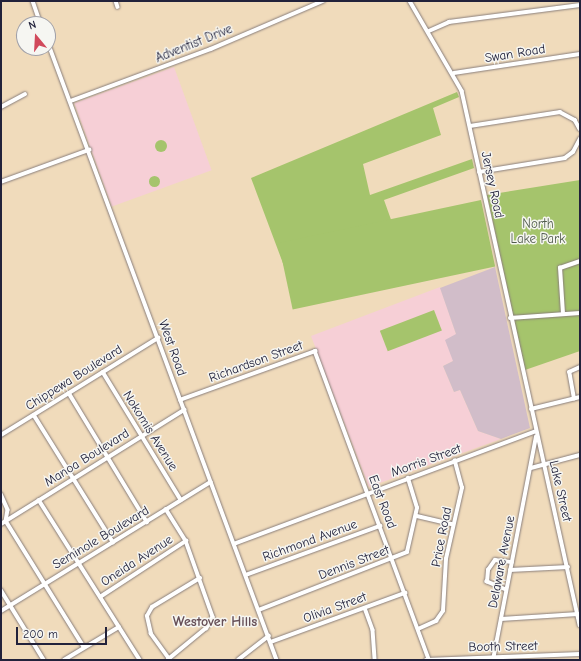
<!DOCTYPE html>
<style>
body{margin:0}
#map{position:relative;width:581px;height:661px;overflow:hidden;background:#f0dbbb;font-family:"Comic Neue",sans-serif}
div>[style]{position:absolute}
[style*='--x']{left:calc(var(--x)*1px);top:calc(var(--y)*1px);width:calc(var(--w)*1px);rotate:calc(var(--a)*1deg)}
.built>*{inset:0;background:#f6cfd6;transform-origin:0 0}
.industrial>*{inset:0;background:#d1bdc9}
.green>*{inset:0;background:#a5c46c;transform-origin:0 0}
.round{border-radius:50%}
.roads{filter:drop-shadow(0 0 1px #897e7b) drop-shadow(0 0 1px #897e7b)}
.minor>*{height:3.5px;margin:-1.75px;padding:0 1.75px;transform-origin:1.75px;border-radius:1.75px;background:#fff}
span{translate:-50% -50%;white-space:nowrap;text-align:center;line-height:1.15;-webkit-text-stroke:3px #f6f6f2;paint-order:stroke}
.street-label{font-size:13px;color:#22223b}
.park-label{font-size:13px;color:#505b4c}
.neighbourhood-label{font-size:14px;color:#664f57;font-weight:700}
.frame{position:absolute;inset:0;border:2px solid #22223b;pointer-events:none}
.north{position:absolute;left:16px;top:16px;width:40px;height:40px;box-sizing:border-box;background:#f6f6f2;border:1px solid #a1a1a9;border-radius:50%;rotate:342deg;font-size:11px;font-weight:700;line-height:16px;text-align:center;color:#22223b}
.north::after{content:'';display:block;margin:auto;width:14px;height:18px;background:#d1495b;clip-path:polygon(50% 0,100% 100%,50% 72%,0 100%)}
.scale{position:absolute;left:16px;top:627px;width:91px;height:18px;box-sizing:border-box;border:2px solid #22223b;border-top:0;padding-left:5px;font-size:12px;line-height:14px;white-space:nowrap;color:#22223b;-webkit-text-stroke:3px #f6f6f2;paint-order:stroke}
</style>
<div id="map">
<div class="built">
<div style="left:174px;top:67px;width:110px;height:106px;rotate:70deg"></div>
<div style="clip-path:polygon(440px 287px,456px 334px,453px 361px,443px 366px,454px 392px,460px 390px,478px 431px,501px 439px,369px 487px,311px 336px)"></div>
</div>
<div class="industrial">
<div style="clip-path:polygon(495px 267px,530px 428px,501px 439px,478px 431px,460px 390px,454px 392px,443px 366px,453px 361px,445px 340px,456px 334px,440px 288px)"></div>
</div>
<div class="green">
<div style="clip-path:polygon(457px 92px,459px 97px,433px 108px,441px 135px,363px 164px,370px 195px,472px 159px,474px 168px,384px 200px,394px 228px,284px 266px,251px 178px)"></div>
<div class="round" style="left:155px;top:140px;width:12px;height:12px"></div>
<div class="round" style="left:148.5px;top:175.5px;width:11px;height:11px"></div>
<div style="clip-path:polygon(580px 180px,580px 351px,525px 370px,487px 195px)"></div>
<div style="left:481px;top:200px;width:68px;height:207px;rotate:78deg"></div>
<div style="left:434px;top:310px;width:22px;height:58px;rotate:69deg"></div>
</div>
<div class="roads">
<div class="minor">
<div style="--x:33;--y:1;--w:24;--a:71"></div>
<div style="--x:116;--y:1;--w:6;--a:72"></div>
<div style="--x:410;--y:1;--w:104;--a:60"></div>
<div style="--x:462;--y:91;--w:547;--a:77.54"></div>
<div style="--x:429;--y:31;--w:22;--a:-24"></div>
<div style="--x:449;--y:22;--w:132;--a:-7.4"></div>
<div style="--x:48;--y:42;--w:659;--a:69.67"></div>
<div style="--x:454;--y:73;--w:127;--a:-8.6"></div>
<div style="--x:71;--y:101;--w:149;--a:-20.4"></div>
<div style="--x:211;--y:49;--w:122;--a:-23.2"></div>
<div style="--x:1;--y:107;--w:27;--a:-28"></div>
<div style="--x:470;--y:126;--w:91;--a:-8.8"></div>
<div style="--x:560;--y:112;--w:17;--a:28"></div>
<div style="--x:575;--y:120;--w:10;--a:61"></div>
<div style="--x:479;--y:172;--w:87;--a:-9.2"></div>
<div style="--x:565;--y:158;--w:10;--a:-37"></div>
<div style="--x:573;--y:152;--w:15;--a:-62"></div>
<div style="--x:1;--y:182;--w:94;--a:-20"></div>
<div style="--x:563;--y:314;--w:46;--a:-93.7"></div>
<div style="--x:560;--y:268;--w:21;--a:-19"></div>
<div style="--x:510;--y:318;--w:70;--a:-4.1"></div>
<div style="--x:103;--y:372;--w:150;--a:58.6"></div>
<div style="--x:69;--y:393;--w:151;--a:58.8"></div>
<div style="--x:574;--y:399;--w:27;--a:-100"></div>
<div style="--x:569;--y:372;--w:12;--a:-24"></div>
<div style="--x:180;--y:400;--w:144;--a:-19.9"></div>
<div style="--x:315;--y:351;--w:329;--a:69.7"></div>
<div style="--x:531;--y:409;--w:50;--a:-13.8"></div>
<div style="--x:34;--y:415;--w:150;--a:58.1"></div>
<div style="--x:1;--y:435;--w:185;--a:-31.7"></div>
<div style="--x:531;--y:468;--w:51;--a:-14.9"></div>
<div style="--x:1;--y:494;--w:17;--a:66"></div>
<div style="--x:8;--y:510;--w:11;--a:100"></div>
<div style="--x:6;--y:521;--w:148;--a:58.2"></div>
<div style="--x:39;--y:500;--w:189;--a:57.7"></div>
<div style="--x:166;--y:509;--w:38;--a:58"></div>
<div style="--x:186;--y:541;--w:81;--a:70.4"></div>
<div style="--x:213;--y:617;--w:13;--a:119"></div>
<div style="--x:207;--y:628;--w:50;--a:140.6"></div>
<div style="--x:417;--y:516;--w:37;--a:13"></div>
<div style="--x:1;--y:524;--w:216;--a:-31.9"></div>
<div style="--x:234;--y:544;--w:322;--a:-20.5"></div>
<div style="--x:510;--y:570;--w:58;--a:-3"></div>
<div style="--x:246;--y:575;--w:143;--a:-20.1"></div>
<div style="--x:1;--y:590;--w:82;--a:58.4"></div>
<div style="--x:506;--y:590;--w:21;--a:-157"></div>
<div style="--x:487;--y:582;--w:12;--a:-85"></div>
<div style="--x:488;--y:570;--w:12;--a:-55"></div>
<div style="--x:495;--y:560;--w:17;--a:7"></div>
<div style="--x:100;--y:597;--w:103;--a:-33.1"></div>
<div style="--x:365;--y:608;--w:23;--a:70"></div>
<div style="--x:373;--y:630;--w:30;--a:86"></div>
<div style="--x:259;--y:610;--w:159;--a:-21.4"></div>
<div style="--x:407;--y:552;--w:45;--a:-77.2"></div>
<div style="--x:417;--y:508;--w:31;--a:-107"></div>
<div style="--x:1;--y:611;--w:246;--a:-31.6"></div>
<div style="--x:501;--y:619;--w:77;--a:-3.7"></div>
<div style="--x:418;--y:629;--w:20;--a:-24"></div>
<div style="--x:436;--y:621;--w:12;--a:-55"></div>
<div style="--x:443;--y:611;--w:52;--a:-86.7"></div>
<div style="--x:446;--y:559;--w:73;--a:-77.3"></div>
<div style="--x:462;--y:488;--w:28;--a:-105"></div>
<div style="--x:271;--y:642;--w:143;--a:-20.1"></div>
<div style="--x:169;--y:659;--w:31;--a:-126"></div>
<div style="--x:151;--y:634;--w:18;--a:-103"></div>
<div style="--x:147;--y:616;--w:10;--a:-61"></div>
<div style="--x:152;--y:607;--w:56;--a:-31.1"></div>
<div style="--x:64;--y:660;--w:64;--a:-31"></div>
<div style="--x:238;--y:660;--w:39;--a:-38"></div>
<div style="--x:426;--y:660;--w:154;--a:-2.2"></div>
<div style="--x:493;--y:660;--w:227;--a:-79.1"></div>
</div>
</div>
<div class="street-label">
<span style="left:194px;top:44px;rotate:-22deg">Adventist Drive</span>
<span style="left:515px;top:54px;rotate:-9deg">Swan Road</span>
<span style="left:492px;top:185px;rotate:78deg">Jersey Road</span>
<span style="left:172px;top:348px;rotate:70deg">West Road</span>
<span style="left:256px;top:362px;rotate:-20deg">Richardson Street</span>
<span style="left:74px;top:378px;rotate:-32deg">Chippewa Boulevard</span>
<span style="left:150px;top:431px;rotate:58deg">Nokomis Avenue</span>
<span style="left:87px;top:458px;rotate:-32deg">Manoa Boulevard</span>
<span style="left:426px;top:461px;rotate:-20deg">Morris Street</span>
<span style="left:560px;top:491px;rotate:77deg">Lake Street</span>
<span style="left:382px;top:502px;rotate:69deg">East Road</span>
<span style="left:442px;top:537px;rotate:-79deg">Price Road</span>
<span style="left:101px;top:538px;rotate:-31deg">Seminole Boulevard</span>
<span style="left:310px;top:541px;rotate:-20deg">Richmond Avenue</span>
<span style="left:137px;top:561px;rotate:-33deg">Oneida Avenue</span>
<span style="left:502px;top:562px;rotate:-79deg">Delaware Avenue</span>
<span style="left:354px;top:563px;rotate:-21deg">Dennis Street</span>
<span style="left:335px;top:608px;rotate:-20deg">Olivia Street</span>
<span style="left:503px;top:647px;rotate:-1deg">Booth Street</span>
</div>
<div class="park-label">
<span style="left:538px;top:232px">North<br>Lake Park</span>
</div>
<div class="neighbourhood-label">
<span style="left:215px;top:622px">Westover Hills</span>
</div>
<div class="frame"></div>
<div class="north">N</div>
<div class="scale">200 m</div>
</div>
